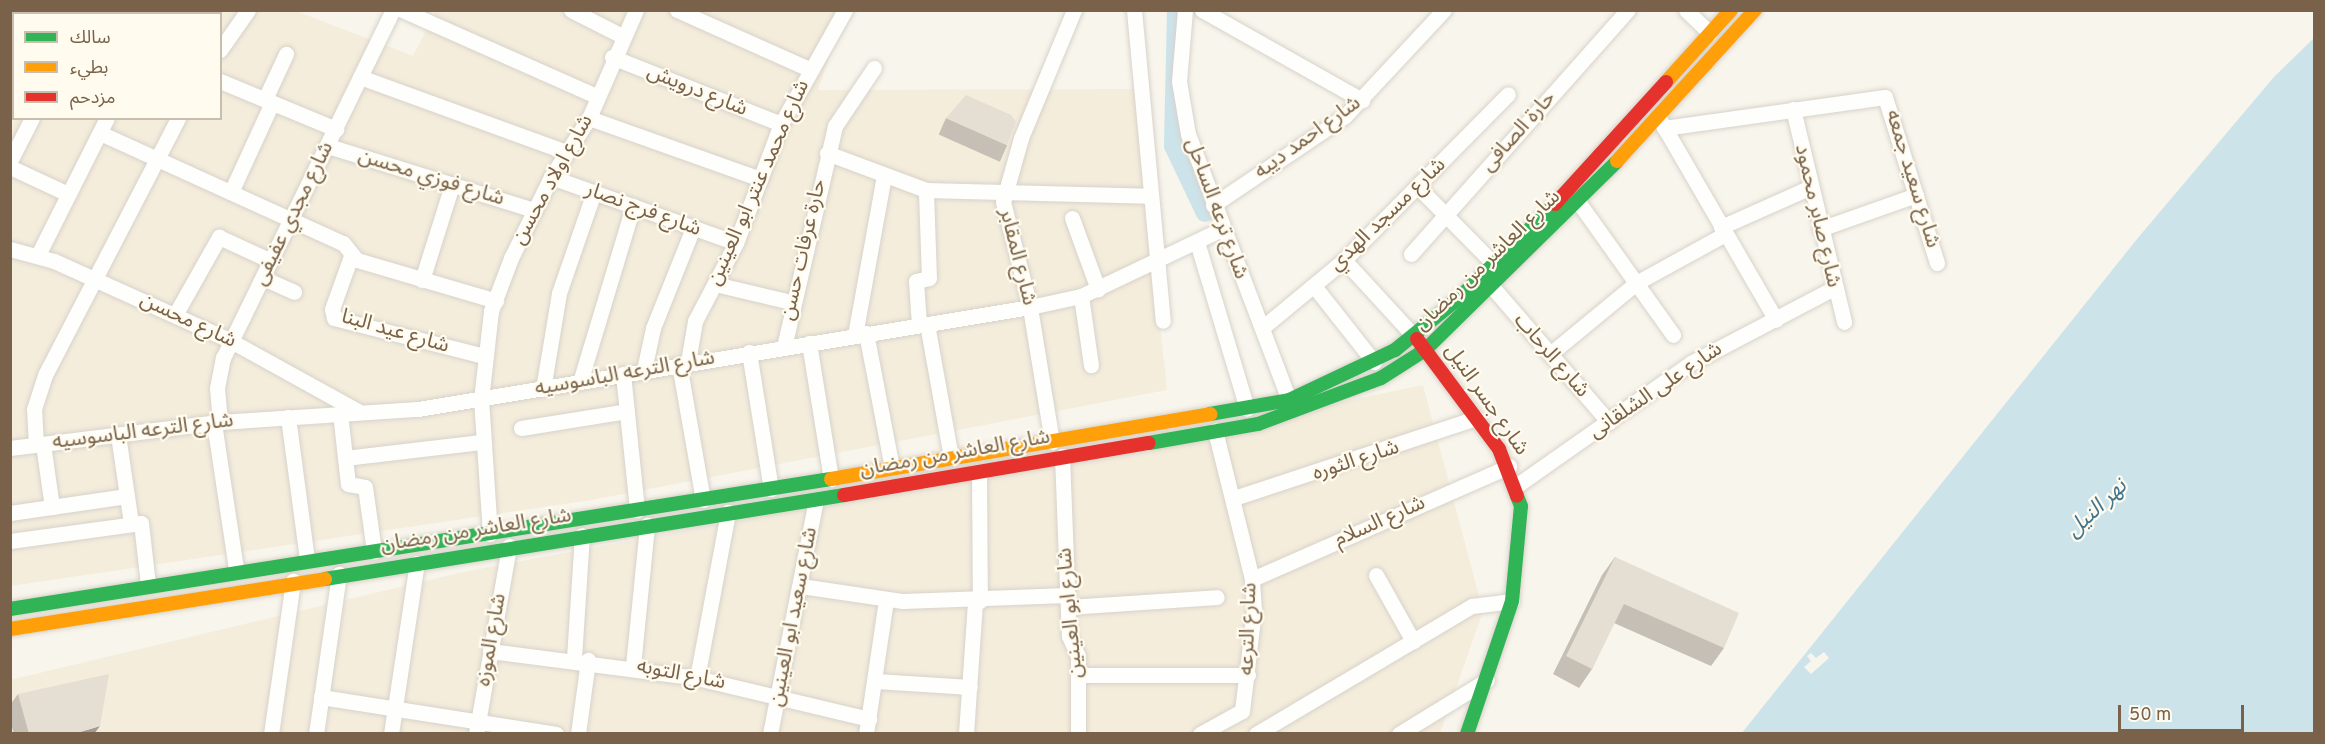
<!DOCTYPE html>
<meta charset="utf-8">
<style>
body{margin:0}
#map{position:relative;width:2325px;height:744px;overflow:hidden;background:#f8f5ec;font-family:Overpass,"Noto Sans Arabic",sans-serif}
div>[style]{position:absolute}
[style*='--x']{left:calc(var(--x)*1px);top:calc(var(--y)*1px);width:calc(var(--w)*1px);rotate:calc(var(--a)*1deg)}
.residential>*{inset:0;background:#f4eddc}
.water>*{inset:0;background:#cde3ea}
.pier>*{inset:0;background:#f8f5ec}
.canal>*{height:18px;margin:-9px;padding:0 9px;transform-origin:9px;border-radius:9px;background:#cde3ea}
.roads{filter:drop-shadow(0 0 2px #d7d2ca) drop-shadow(0 0 2px #d7d2ca)}
.street>*{height:15px;margin:-7.5px;padding:0 7.5px;transform-origin:7.5px;border-radius:7.5px;background:#fefefc}
.fast>*{height:14px;margin:-7px;padding:0 7px;transform-origin:7px;border-radius:7px;background:#30b455}
.slow>*{height:14px;margin:-7px;padding:0 7px;transform-origin:7px;border-radius:7px;background:#ff9f0a}
.jam>*{height:14px;margin:-7px;padding:0 7px;transform-origin:7px;border-radius:7px;background:#e5322d}
.wall>*{inset:0;background:#c5bfb5;transform-origin:0 0}
.shaded-wall>*{inset:0;background:#a09b94}
.building>*{inset:0;background:#e5ded3}
span{translate:-50% -50%;white-space:nowrap;text-align:center;line-height:1.15;-webkit-text-stroke:4.5px #fffbef;paint-order:stroke}
.street-label{font-size:21px;color:#796249}
.water-label{font-size:22px;color:#41758e;font-style:italic}
.frame{position:absolute;inset:0;border:12px solid #796249;pointer-events:none}
.legend{position:absolute;left:12px;top:12px;width:210px;height:108px;box-sizing:border-box;background:#fffbef;border:2px solid #c9bead;margin:0;padding:8px 10px;list-style:none;font-size:18px;color:#796249}
.legend li{display:flex;align-items:center;gap:12px;height:30px}
.legend b{width:30px;border:2px solid #c9bead}
.scale{position:absolute;left:2118px;top:705px;width:126px;height:27px;box-sizing:border-box;border:3px solid #796249;border-top:0;padding-left:8px;font-size:18px;line-height:21px;white-space:nowrap;color:#796249;-webkit-text-stroke:4px #fffbef;paint-order:stroke}
</style>
<div id="map">
<div class="residential">
<div style="clip-path:polygon(evenodd,10px 11px,296px 11px,413px 56px,436px 11px,845px 11px,818px 90px,1135px 89px,1167px 390px,591px 500px,11px 586px,10px 11px,14px 14px,220px 14px,220px 118px,14px 118px,14px 14px)"></div>
<div style="clip-path:polygon(1423px 385px,1483px 611px,1440px 734px,11px 734px,10px 680px,463px 572px,1059px 461px)"></div>
</div>
<div class="water">
<div style="clip-path:polygon(2314px 38px,2314px 733px,1741px 734px,2137px 239px,2274px 77px)"></div>
</div>
<div class="pier">
<div style="clip-path:polygon(1824px 652px,1829px 658px,1811px 674px,1804px 667px,1811px 661px,1807px 656px,1811px 653px,1816px 658px)"></div>
</div>
<div class="canal">
<div style="--x:1176;--y:10;--w:136;--a:91.3"></div>
<div style="--x:1173;--y:146;--w:74;--a:64.5"></div>
</div>
<div class="roads">
<div class="street">
<div style="--x:135;--y:10;--w:7;--a:34"></div>
<div style="--x:402;--y:10;--w:214;--a:23.9"></div>
<div style="--x:571;--y:10;--w:57;--a:27"></div>
<div style="--x:677;--y:10;--w:145;--a:24.1"></div>
<div style="--x:1134;--y:10;--w:312;--a:84.7"></div>
<div style="--x:1185;--y:10;--w:71;--a:94.8"></div>
<div style="--x:1179;--y:81;--w:54;--a:80.4"></div>
<div style="--x:1188;--y:134;--w:285;--a:69.2"></div>
<div style="--x:1202;--y:10;--w:184;--a:29.4"></div>
<div style="--x:1686;--y:10;--w:33;--a:44"></div>
<div style="--x:85;--y:14;--w:4;--a:-63"></div>
<div style="--x:160;--y:14;--w:4;--a:-76"></div>
<div style="--x:220;--y:50;--w:49;--a:-55"></div>
<div style="--x:612;--y:57;--w:182;--a:21.6"></div>
<div style="--x:360;--y:77;--w:219;--a:20"></div>
<div style="--x:220;--y:81;--w:126;--a:22.5"></div>
<div style="--x:265;--y:99;--w:50;--a:-65"></div>
<div style="--x:1793;--y:109;--w:219;--a:76.5"></div>
<div style="--x:589;--y:118;--w:182;--a:19.6"></div>
<div style="--x:1660;--y:120;--w:231;--a:59.9"></div>
<div style="--x:1664;--y:128;--w:223;--a:-8"></div>
<div style="--x:1885;--y:97;--w:174;--a:72.6"></div>
<div style="--x:100;--y:133;--w:267;--a:24.4"></div>
<div style="--x:343;--y:243;--w:22;--a:51"></div>
<div style="--x:357;--y:260;--w:145;--a:16.4"></div>
<div style="--x:328;--y:146;--w:216;--a:17.3"></div>
<div style="--x:827;--y:153;--w:106;--a:20.5"></div>
<div style="--x:926;--y:190;--w:222;--a:1.5"></div>
<div style="--x:10;--y:161;--w:48;--a:-62.9"></div>
<div style="--x:10;--y:167;--w:64;--a:25"></div>
<div style="--x:551;--y:177;--w:196;--a:19.6"></div>
<div style="--x:1419;--y:188;--w:107;--a:45.4"></div>
<div style="--x:231;--y:192;--w:98;--a:-65.3"></div>
<div style="--x:1579;--y:203;--w:162;--a:54.5"></div>
<div style="--x:1213;--y:205;--w:159;--a:-34"></div>
<div style="--x:1345;--y:116;--w:145;--a:-47"></div>
<div style="--x:1072;--y:218;--w:76;--a:69.9"></div>
<div style="--x:1721;--y:227;--w:98;--a:-24"></div>
<div style="--x:1820;--y:229;--w:102;--a:-19.5"></div>
<div style="--x:1197;--y:242;--w:174;--a:73.3"></div>
<div style="--x:10;--y:249;--w:46;--a:15.3"></div>
<div style="--x:54;--y:261;--w:194;--a:24.3"></div>
<div style="--x:231;--y:341;--w:145;--a:28.9"></div>
<div style="--x:1411;--y:254;--w:327;--a:-48.4"></div>
<div style="--x:38;--y:255;--w:153;--a:-63.3"></div>
<div style="--x:351;--y:256;--w:56;--a:109.7"></div>
<div style="--x:332;--y:309;--w:9;--a:77"></div>
<div style="--x:334;--y:318;--w:155;--a:14.2"></div>
<div style="--x:1344;--y:260;--w:103;--a:47.4"></div>
<div style="--x:263;--y:278;--w:34;--a:24"></div>
<div style="--x:422;--y:280;--w:100;--a:-72.5"></div>
<div style="--x:715;--y:284;--w:78;--a:13.3"></div>
<div style="--x:1314;--y:286;--w:97;--a:51.7"></div>
<div style="--x:1494;--y:289;--w:176;--a:49.2"></div>
<div style="--x:1081;--y:296;--w:70;--a:81.8"></div>
<div style="--x:175;--y:315;--w:90;--a:-60.6"></div>
<div style="--x:219;--y:237;--w:57;--a:24.8"></div>
<div style="--x:927;--y:324;--w:136;--a:79.8"></div>
<div style="--x:919;--y:325;--w:44;--a:-93.9"></div>
<div style="--x:916;--y:281;--w:13;--a:-13"></div>
<div style="--x:929;--y:278;--w:88;--a:-92"></div>
<div style="--x:1262;--y:328;--w:107;--a:-39.7"></div>
<div style="--x:1344;--y:260;--w:233;--a:-45.3"></div>
<div style="--x:866;--y:333;--w:137;--a:79.1"></div>
<div style="--x:855;--y:335;--w:162;--a:-79.7"></div>
<div style="--x:809;--y:343;--w:138;--a:80.8"></div>
<div style="--x:784;--y:347;--w:227;--a:-77"></div>
<div style="--x:835;--y:126;--w:70;--a:-56.1"></div>
<div style="--x:749;--y:352;--w:139;--a:80.9"></div>
<div style="--x:1550;--y:354;--w:112;--a:-39.5"></div>
<div style="--x:1636;--y:283;--w:102;--a:-28.8"></div>
<div style="--x:688;--y:362;--w:42;--a:-80.3"></div>
<div style="--x:695;--y:321;--w:88;--a:-62.3"></div>
<div style="--x:736;--y:243;--w:127;--a:-69.3"></div>
<div style="--x:781;--y:124;--w:131;--a:-60.7"></div>
<div style="--x:679;--y:364;--w:138;--a:80"></div>
<div style="--x:644;--y:370;--w:43;--a:-77.9"></div>
<div style="--x:653;--y:328;--w:108;--a:-68.2"></div>
<div style="--x:623;--y:374;--w:137;--a:84.1"></div>
<div style="--x:580;--y:382;--w:184;--a:-73.2"></div>
<div style="--x:543;--y:389;--w:97;--a:-80.5"></div>
<div style="--x:559;--y:293;--w:107;--a:-70.9"></div>
<div style="--x:340;--y:413;--w:71;--a:83.6"></div>
<div style="--x:348;--y:484;--w:17;--a:10"></div>
<div style="--x:365;--y:487;--w:65;--a:82"></div>
<div style="--x:288;--y:417;--w:144;--a:82.4"></div>
<div style="--x:220;--y:422;--w:34;--a:-95"></div>
<div style="--x:217;--y:388;--w:31;--a:-79"></div>
<div style="--x:223;--y:358;--w:387;--a:-64"></div>
<div style="--x:214;--y:423;--w:148;--a:81.4"></div>
<div style="--x:521;--y:428;--w:107;--a:-9.1"></div>
<div style="--x:118;--y:435;--w:89;--a:81.6"></div>
<div style="--x:1052;--y:442;--w:137;--a:-99.3"></div>
<div style="--x:1030;--y:307;--w:108;--a:-104.4"></div>
<div style="--x:1003;--y:202;--w:66;--a:-74.3"></div>
<div style="--x:1021;--y:138;--w:139;--a:-67.5"></div>
<div style="--x:43;--y:444;--w:64;--a:81.9"></div>
<div style="--x:36;--y:445;--w:36;--a:-93"></div>
<div style="--x:34;--y:409;--w:36;--a:-72"></div>
<div style="--x:45;--y:375;--w:289;--a:-62.6"></div>
<div style="--x:10;--y:448;--w:212;--a:-7.1"></div>
<div style="--x:220;--y:422;--w:198;--a:-3.8"></div>
<div style="--x:418;--y:409;--w:620;--a:-9.46"></div>
<div style="--x:1030;--y:307;--w:52;--a:-12.2"></div>
<div style="--x:1081;--y:296;--w:156;--a:-25.4"></div>
<div style="--x:1062;--y:456;--w:180;--a:87.8"></div>
<div style="--x:1069;--y:636;--w:22;--a:66"></div>
<div style="--x:1078;--y:656;--w:78;--a:90"></div>
<div style="--x:345;--y:458;--w:137;--a:-6.7"></div>
<div style="--x:979;--y:472;--w:129;--a:89.6"></div>
<div style="--x:1516;--y:486;--w:214;--a:-35.1"></div>
<div style="--x:1691;--y:363;--w:159;--a:-27.7"></div>
<div style="--x:1234;--y:498;--w:255;--a:-18.3"></div>
<div style="--x:10;--y:513;--w:118;--a:-8.3"></div>
<div style="--x:490;--y:534;--w:134;--a:-93.8"></div>
<div style="--x:481;--y:400;--w:90;--a:-83.6"></div>
<div style="--x:491;--y:311;--w:57;--a:-69.3"></div>
<div style="--x:511;--y:258;--w:90;--a:-63.7"></div>
<div style="--x:551;--y:177;--w:70;--a:-57.2"></div>
<div style="--x:589;--y:118;--w:118;--a:-66.5"></div>
<div style="--x:10;--y:541;--w:132;--a:-7.8"></div>
<div style="--x:141;--y:523;--w:61;--a:83.5"></div>
<div style="--x:1376;--y:575;--w:76;--a:60.7"></div>
<div style="--x:1252;--y:579;--w:281;--a:-23.7"></div>
<div style="--x:801;--y:586;--w:103;--a:8.4"></div>
<div style="--x:903;--y:601;--w:164;--a:-2.1"></div>
<div style="--x:1068;--y:607;--w:149;--a:-3.8"></div>
<div style="--x:490;--y:651;--w:209;--a:7.4"></div>
<div style="--x:697;--y:678;--w:177;--a:13.4"></div>
<div style="--x:574;--y:658;--w:123;--a:-86.3"></div>
<div style="--x:633;--y:666;--w:142;--a:-84.3"></div>
<div style="--x:1079;--y:675;--w:169;--a:0"></div>
<div style="--x:697;--y:678;--w:169;--a:-79.4"></div>
<div style="--x:876;--y:681;--w:94;--a:3.7"></div>
<div style="--x:321;--y:697;--w:238;--a:8.9"></div>
<div style="--x:271;--y:734;--w:155;--a:-81.8"></div>
<div style="--x:316;--y:734;--w:162;--a:-81.8"></div>
<div style="--x:391;--y:734;--w:173;--a:-81.4"></div>
<div style="--x:476;--y:734;--w:191;--a:-80"></div>
<div style="--x:578;--y:734;--w:75;--a:-82.3"></div>
<div style="--x:770;--y:734;--w:238;--a:-78.9"></div>
<div style="--x:866;--y:734;--w:135;--a:-81.5"></div>
<div style="--x:966;--y:734;--w:132;--a:-86.1"></div>
<div style="--x:1200;--y:734;--w:48;--a:-28.7"></div>
<div style="--x:1242;--y:711;--w:102;--a:-83.2"></div>
<div style="--x:1254;--y:610;--w:31;--a:-94"></div>
<div style="--x:1252;--y:579;--w:153;--a:-104"></div>
<div style="--x:1256;--y:734;--w:251;--a:-30.7"></div>
<div style="--x:1472;--y:606;--w:40;--a:-7.1"></div>
<div style="--x:1399;--y:734;--w:103;--a:-31.5"></div>
</div>
<div class="fast">
<div style="--x:1210;--y:414;--w:80;--a:-10"></div>
<div style="--x:1289;--y:400;--w:117;--a:-25.3"></div>
<div style="--x:1395;--y:350;--w:82;--a:-39.1"></div>
<div style="--x:1459;--y:298;--w:134;--a:-44.4"></div>
<div style="--x:1149;--y:443;--w:111;--a:-9.9"></div>
<div style="--x:1258;--y:424;--w:131;--a:-20.5"></div>
<div style="--x:1381;--y:378;--w:52;--a:-32.5"></div>
<div style="--x:1425;--y:350;--w:269;--a:-44.5"></div>
<div style="--x:325;--y:579;--w:526;--a:-9.19"></div>
<div style="--x:10;--y:609;--w:831;--a:-9"></div>
<div style="--x:1467;--y:734;--w:140;--a:-71.3"></div>
<div style="--x:1512;--y:601;--w:95;--a:-84.6"></div>
<div style="--x:1521;--y:506;--w:11;--a:-112"></div>
</div>
<div class="slow">
<div style="--x:1666;--y:82;--w:97;--a:-47.9"></div>
<div style="--x:1617;--y:161;--w:205;--a:-47.6"></div>
<div style="--x:831;--y:479;--w:385;--a:-9.7"></div>
<div style="--x:10;--y:629;--w:319;--a:-9"></div>
</div>
<div class="jam">
<div style="--x:1555;--y:204;--w:165;--a:-47.7"></div>
<div style="--x:1417;--y:339;--w:137;--a:53.3"></div>
<div style="--x:1499;--y:449;--w:50;--a:69"></div>
<div style="--x:844;--y:495;--w:309;--a:-9.7"></div>
</div>
</div>
<div class="wall">
<div style="left:946px;top:118px;width:67px;height:18px;rotate:24deg"></div>
<div style="clip-path:polygon(1615px 557px,1724px 648px,1711px 666px,1614px 623px,1592px 669px,1579px 688px,1553px 674px,1602px 575px)"></div>
<div style="clip-path:polygon(18px 694px,94px 734px,14px 734px,10px 720px,10px 705px)"></div>
</div>
<div class="shaded-wall">
<div style="clip-path:polygon(100px 726px,94px 734px,74px 734px)"></div>
</div>
<div class="building">
<div style="clip-path:polygon(966px 95px,1011px 115px,1016px 122px,1007px 145px,946px 118px)"></div>
<div style="clip-path:polygon(1615px 557px,1739px 613px,1724px 648px,1624px 604px,1592px 669px,1566px 656px)"></div>
<div style="clip-path:polygon(109px 674px,100px 726px,74px 734px,29px 734px,18px 694px)"></div>
</div>
<div class="street-label">
<span style="left:697px;top:91px;rotate:22deg">شارع درويش</span>
<span style="left:1519px;top:132px;rotate:-48deg">حارة الصافى</span>
<span style="left:1308px;top:138px;rotate:-36deg">شارع احمد ديبه</span>
<span style="left:431px;top:178px;rotate:17deg">شارع فوزي محسن</span>
<span style="left:1912px;top:179px;rotate:73deg">شارع سعيد جمعه</span>
<span style="left:553px;top:180px;rotate:-61deg">شارع اولاد محسن</span>
<span style="left:759px;top:183px;rotate:-66deg">شارع محمد عنتر ابو العينين</span>
<span style="left:1216px;top:209px;rotate:70deg">شارع ترعه الساحل</span>
<span style="left:643px;top:210px;rotate:20deg">شارع فرج نصار</span>
<span style="left:294px;top:214px;rotate:-64deg">شارع مجدي عفيفى</span>
<span style="left:1388px;top:215px;rotate:-44deg">شارع مسجد الهدي</span>
<span style="left:1817px;top:216px;rotate:77deg">شارع صابر محمود</span>
<span style="left:804px;top:250px;rotate:-77deg">حارة عرفات حسن</span>
<span style="left:1017px;top:257px;rotate:76deg">شارع المقابر</span>
<span style="left:1488px;top:261px;rotate:-44deg">شارع العاشر من رمضان</span>
<span style="left:188px;top:321px;rotate:25deg">شارع محسن</span>
<span style="left:395px;top:332px;rotate:16deg">شارع عيد البنا</span>
<span style="left:1551px;top:356px;rotate:49deg">شارع الرحاب</span>
<span style="left:625px;top:374px;rotate:-10deg">شارع الترعه الباسوسيه</span>
<span style="left:1656px;top:391px;rotate:-34deg">شارع على الشلقانى</span>
<span style="left:1486px;top:400px;rotate:55deg">شارع جسر النيل</span>
<span style="left:143px;top:432px;rotate:-7deg">شارع الترعه الباسوسيه</span>
<span style="left:955px;top:454px;rotate:-10deg">شارع العاشر من رمضان</span>
<span style="left:1356px;top:461px;rotate:-18deg">شارع الثوره</span>
<span style="left:1380px;top:522px;rotate:-24deg">شارع السلام</span>
<span style="left:476px;top:531px;rotate:-9deg">شارع العاشر من رمضان</span>
<span style="left:1071px;top:613px;rotate:-95deg">شارع ابو العينين</span>
<span style="left:794px;top:617px;rotate:-79deg">شارع سعيد ابو العينين</span>
<span style="left:1249px;top:629px;rotate:-88deg">شارع الترعه</span>
<span style="left:492px;top:640px;rotate:-80deg">شارع الموزه</span>
<span style="left:681px;top:675px;rotate:11deg">شارع التوبه</span>
</div>
<div class="water-label">
<span style="left:2097px;top:509px;rotate:-43deg">نهر النيل</span>
</div>
<div class="frame"></div>
<ul class="legend">
<li><b style="height:8px;background:#30b455"></b>سالك</li>
<li><b style="height:8px;background:#ff9f0a"></b>بطيء</li>
<li><b style="height:8px;background:#e5322d"></b>مزدحم</li>
</ul>
<div class="scale">50 m</div>
</div>
